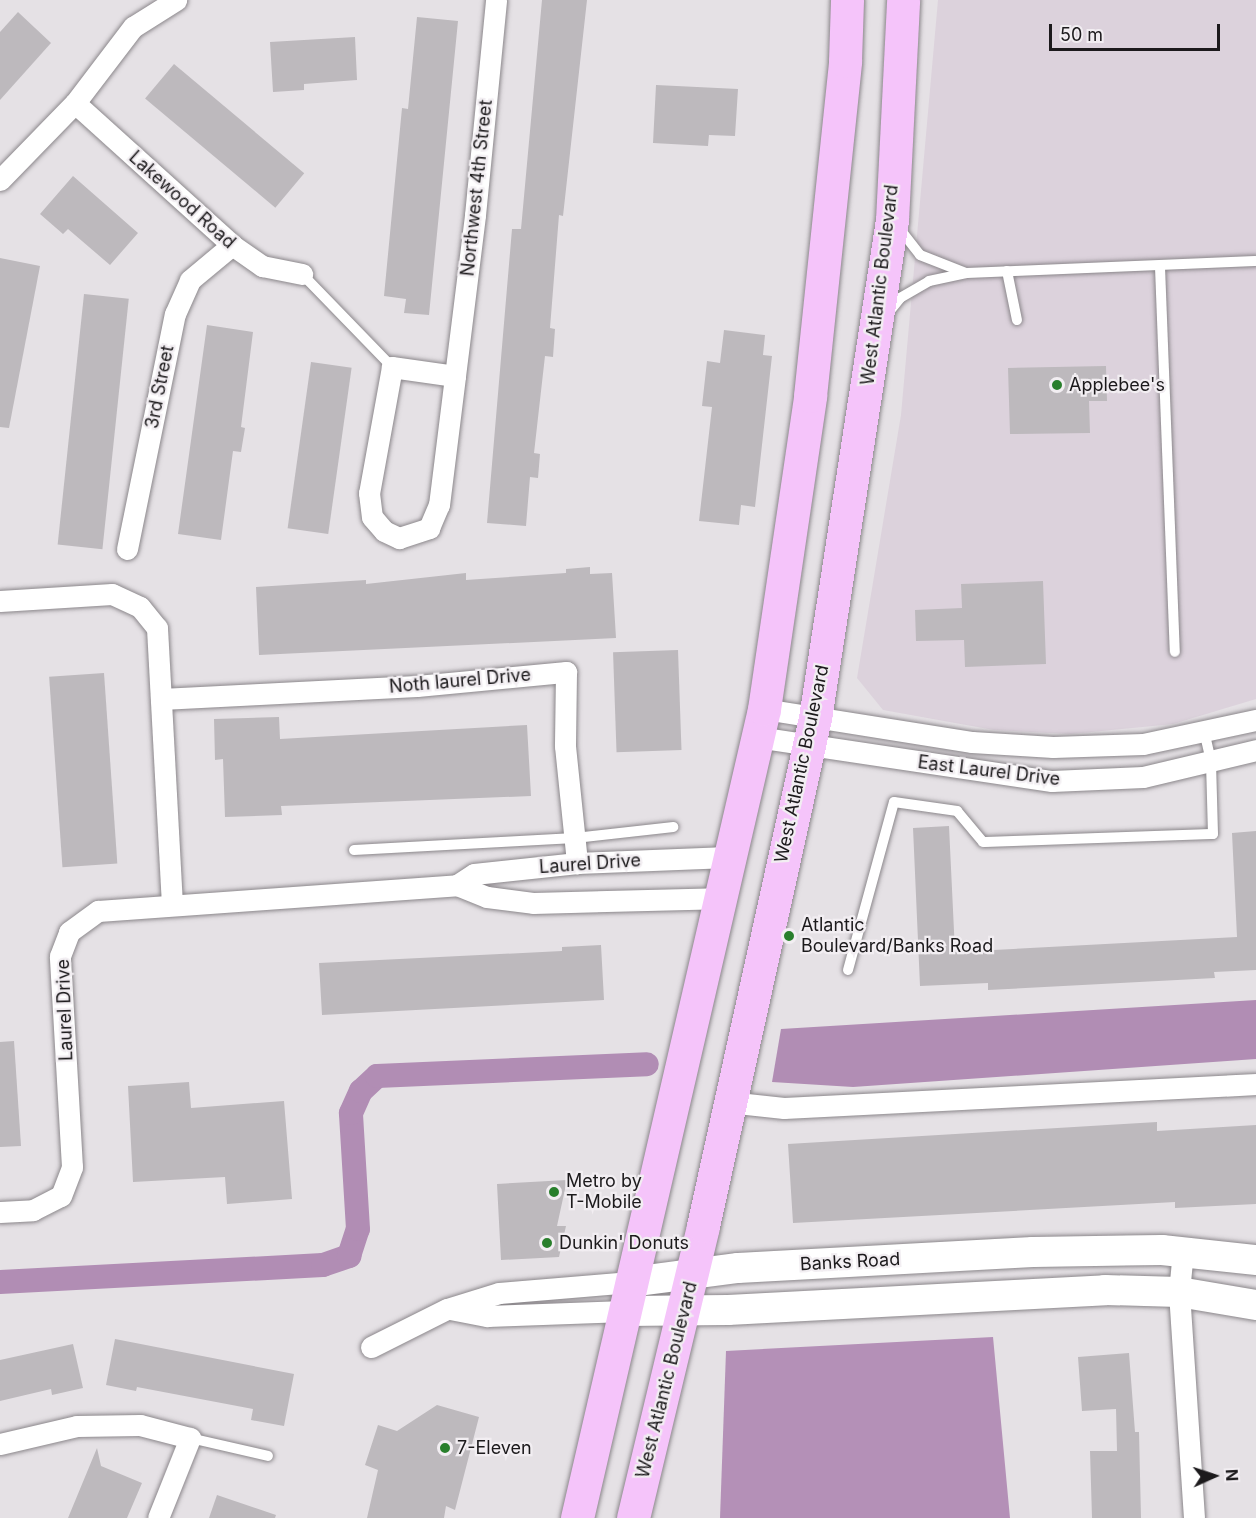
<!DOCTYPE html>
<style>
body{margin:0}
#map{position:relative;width:1256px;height:1518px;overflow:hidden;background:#e5e1e5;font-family:Inter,sans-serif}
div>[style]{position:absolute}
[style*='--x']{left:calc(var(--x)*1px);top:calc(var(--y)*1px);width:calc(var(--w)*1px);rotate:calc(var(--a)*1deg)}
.built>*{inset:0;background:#dcd2dc}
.forest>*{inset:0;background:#b490b7}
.water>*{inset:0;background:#b18db4}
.canal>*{height:24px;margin:-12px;padding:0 12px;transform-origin:12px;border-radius:12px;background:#b18db4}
.building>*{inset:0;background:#bdb9bd;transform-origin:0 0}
.roads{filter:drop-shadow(0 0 2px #8b878b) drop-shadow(0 0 2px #8b878b)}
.lane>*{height:10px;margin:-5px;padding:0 5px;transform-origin:5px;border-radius:5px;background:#fff}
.street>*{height:21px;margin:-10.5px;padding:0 10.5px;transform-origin:10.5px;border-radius:10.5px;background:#fff}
.secondary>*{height:30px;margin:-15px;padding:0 15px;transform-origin:15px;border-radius:15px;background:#fff}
.primary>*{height:33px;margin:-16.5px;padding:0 16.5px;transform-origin:16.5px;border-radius:16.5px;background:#f5c4fa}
.dots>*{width:16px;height:16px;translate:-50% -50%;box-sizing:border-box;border:3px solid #f2eef2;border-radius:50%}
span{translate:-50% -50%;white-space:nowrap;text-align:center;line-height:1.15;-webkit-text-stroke:4.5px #f2eef2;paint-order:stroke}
.street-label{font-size:18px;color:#1c1a1c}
.poi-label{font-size:18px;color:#1c1a1c}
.left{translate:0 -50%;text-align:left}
.north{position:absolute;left:1184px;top:1446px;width:60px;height:60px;-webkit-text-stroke:4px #f2eef2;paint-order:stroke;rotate:87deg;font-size:16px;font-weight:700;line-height:24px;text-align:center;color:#1c1a1c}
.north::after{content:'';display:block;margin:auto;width:21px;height:27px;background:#1c1a1c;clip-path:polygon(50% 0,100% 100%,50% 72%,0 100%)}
.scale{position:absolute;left:1049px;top:24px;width:171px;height:27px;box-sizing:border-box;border:3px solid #1c1a1c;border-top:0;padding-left:8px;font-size:18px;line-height:21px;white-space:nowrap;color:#1c1a1c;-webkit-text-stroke:4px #f2eef2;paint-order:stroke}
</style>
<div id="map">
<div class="built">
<div style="clip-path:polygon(938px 0,1256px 0,1256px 699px,1173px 724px,1071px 734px,994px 730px,883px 710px,857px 678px,901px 415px)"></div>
</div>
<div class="forest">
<div style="clip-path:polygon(993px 1337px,1010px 1518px,720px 1518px,726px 1351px)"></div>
</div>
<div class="water">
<div style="clip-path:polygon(1256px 1000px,1256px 1059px,853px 1087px,772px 1082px,781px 1029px)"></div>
</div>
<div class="canal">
<div style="--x:0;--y:1282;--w:323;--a:-3"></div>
<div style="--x:323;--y:1265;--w:28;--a:-19"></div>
<div style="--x:349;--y:1256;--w:28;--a:-72"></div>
<div style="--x:358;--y:1229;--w:116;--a:-93.5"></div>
<div style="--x:351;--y:1113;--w:24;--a:-66"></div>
<div style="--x:361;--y:1091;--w:22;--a:-43"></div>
<div style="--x:377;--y:1076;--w:270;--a:-2.5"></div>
</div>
<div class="building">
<div style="clip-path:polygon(542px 0,587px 0,563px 216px,559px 215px,550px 328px,555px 329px,553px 357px,545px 356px,534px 453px,540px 454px,538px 478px,530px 477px,526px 526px,487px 523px,512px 229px,521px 229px)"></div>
<div style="clip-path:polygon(18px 12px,51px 43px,0 100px,0 32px)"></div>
<div style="clip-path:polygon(417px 17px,458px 21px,429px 315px,404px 313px,406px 299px,384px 296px,402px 108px,408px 109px)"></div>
<div style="clip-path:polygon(355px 37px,357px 80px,304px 84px,304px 90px,273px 92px,270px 42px)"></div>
<div style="left:174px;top:64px;width:170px;height:45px;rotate:40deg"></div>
<div style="clip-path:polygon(656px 85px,738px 89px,735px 136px,709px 135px,708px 146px,653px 143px)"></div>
<div style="clip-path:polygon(73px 176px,138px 233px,110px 265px,68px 229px,63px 234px,40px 214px)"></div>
<div style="clip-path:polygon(0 258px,40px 266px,9px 428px,0 427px)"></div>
<div style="left:84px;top:294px;width:45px;height:252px;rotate:6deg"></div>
<div style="clip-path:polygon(207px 325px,253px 332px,241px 427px,245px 428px,241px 452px,233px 451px,221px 540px,178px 534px)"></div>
<div style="clip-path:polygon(724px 330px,765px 335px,763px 355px,772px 356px,755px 507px,741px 505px,739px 525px,699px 521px,712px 407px,702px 406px,707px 361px,720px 363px)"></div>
<div style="left:311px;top:362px;width:41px;height:168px;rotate:8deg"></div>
<div style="clip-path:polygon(1106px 366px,1107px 401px,1089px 401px,1090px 433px,1010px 434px,1008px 368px)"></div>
<div style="clip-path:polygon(590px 567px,590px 574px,612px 573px,616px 638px,259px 655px,256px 587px,366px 580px,366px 584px,466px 573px,466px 580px,566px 573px,566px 569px)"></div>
<div style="clip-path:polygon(1043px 581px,1046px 664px,965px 667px,964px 640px,916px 641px,915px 610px,962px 608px,961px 584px)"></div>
<div style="left:678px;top:650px;width:100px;height:65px;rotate:88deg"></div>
<div style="left:104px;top:673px;width:191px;height:55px;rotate:86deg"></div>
<div style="clip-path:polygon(279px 717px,280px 739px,527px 725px,531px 796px,281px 806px,282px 815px,225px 817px,223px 759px,215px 760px,214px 719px)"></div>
<div style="clip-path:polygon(949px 826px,955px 952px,1237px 937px,1232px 833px,1256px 831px,1256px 970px,1214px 972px,1215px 978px,988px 990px,988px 983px,920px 986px,913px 828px)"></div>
<div style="clip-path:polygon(601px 945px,604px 1000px,322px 1015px,319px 963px,562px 951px,562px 947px)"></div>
<div style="clip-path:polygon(14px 1041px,21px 1146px,0 1147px,0 1042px)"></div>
<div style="clip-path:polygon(189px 1082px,191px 1108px,284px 1101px,292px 1199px,227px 1204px,225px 1177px,133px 1182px,128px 1086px)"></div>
<div style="clip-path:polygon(1157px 1122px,1157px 1131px,1256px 1125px,1256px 1204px,1175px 1208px,1175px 1202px,793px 1223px,788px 1144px)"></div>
<div style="clip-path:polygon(567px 1180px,557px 1226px,566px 1226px,559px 1257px,501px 1260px,497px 1184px)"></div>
<div style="clip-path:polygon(115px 1339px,294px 1374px,284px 1426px,251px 1420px,253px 1409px,137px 1387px,136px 1391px,106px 1385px)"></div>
<div style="clip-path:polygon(73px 1344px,83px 1388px,52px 1395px,51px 1389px,0 1401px,0 1360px)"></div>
<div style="clip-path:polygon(1129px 1353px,1135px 1432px,1139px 1432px,1141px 1518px,1092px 1518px,1090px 1451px,1117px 1451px,1116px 1409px,1082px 1411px,1078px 1357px)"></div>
<div style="clip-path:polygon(437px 1405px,479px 1417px,455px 1510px,446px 1506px,444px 1518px,367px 1518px,378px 1470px,365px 1465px,378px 1425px,397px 1431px)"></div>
<div style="clip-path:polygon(97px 1448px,101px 1466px,142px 1483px,127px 1518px,68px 1518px)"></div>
<div style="clip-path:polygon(217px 1495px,276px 1515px,275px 1518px,209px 1518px)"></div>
</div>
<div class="roads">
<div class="lane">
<div style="--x:899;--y:228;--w:34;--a:52"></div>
<div style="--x:920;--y:255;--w:49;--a:21.4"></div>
<div style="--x:1160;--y:267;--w:385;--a:87.8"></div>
<div style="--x:1007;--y:271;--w:50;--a:78.5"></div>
<div style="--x:302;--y:274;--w:129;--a:45.9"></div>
<div style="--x:888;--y:313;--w:19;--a:-51"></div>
<div style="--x:900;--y:298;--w:34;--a:-30"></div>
<div style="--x:929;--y:281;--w:38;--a:-12"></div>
<div style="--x:966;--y:273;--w:290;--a:-2.4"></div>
<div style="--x:354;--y:850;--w:221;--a:-3.1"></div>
<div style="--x:575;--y:838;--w:99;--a:-6.4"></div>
<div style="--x:848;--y:970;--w:174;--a:-74.7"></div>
<div style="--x:894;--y:802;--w:64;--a:8.1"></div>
<div style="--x:957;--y:811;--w:40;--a:50"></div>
<div style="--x:983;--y:842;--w:230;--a:-2"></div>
<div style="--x:1213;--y:834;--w:73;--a:-91.6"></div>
<div style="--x:1211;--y:761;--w:31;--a:-103"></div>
<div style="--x:190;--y:1438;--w:80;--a:13"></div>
</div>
<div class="street">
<div style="--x:75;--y:103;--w:212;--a:42.1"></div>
<div style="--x:232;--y:245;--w:37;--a:35"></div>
<div style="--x:262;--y:266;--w:41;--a:11.3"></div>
<div style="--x:0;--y:180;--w:107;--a:-45.8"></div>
<div style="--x:75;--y:103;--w:96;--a:-52.7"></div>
<div style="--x:133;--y:27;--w:51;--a:-32.1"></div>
<div style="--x:455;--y:376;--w:64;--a:-171.9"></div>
<div style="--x:392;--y:367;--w:128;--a:100.3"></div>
<div style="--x:369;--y:493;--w:24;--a:83"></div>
<div style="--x:372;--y:517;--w:18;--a:49"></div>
<div style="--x:384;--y:531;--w:17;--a:25"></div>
<div style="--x:399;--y:538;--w:32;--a:-18"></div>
<div style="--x:429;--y:528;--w:25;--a:-67"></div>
<div style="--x:439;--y:505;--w:130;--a:-82.9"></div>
<div style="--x:455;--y:376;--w:162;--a:-82.9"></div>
<div style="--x:475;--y:215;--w:216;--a:-84.4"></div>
<div style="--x:127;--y:549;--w:240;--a:-78.5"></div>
<div style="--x:175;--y:314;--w:37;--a:-66"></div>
<div style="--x:190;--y:280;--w:55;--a:-39.8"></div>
<div style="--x:0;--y:601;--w:112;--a:-3.6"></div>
<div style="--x:112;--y:594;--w:31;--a:25"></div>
<div style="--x:140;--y:607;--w:27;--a:51"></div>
<div style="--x:157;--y:628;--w:276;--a:86.9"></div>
<div style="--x:161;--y:699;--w:256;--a:-2.9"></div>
<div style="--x:417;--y:686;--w:150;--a:-5.4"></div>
<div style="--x:566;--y:672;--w:74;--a:90.8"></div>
<div style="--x:565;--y:746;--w:118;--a:84.1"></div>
<div style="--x:764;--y:709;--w:211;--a:9"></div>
<div style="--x:972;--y:742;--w:81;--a:3.5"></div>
<div style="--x:1053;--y:747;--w:90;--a:-1.9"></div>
<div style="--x:1143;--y:744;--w:116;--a:-12"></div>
<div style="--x:757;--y:737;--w:298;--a:8.5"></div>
<div style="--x:1052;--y:781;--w:91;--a:-2.5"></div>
<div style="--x:1143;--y:777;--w:116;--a:-13.4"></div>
<div style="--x:457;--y:885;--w:20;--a:-33"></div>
<div style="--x:474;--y:874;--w:104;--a:-6.1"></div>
<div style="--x:577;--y:863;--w:151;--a:-2.3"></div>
<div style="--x:728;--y:1102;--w:56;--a:6.1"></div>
<div style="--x:784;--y:1108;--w:473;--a:-2.9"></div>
<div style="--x:0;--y:1212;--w:33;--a:-3"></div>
<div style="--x:33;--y:1210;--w:31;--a:-27"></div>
<div style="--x:61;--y:1196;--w:31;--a:-69"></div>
<div style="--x:72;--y:1167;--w:211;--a:-93.3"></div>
<div style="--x:60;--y:956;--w:26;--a:-69"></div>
<div style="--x:69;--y:932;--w:36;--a:-36"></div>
<div style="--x:98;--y:911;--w:360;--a:-4.1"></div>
<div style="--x:457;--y:885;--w:32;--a:22"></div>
<div style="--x:487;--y:897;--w:46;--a:7.4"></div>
<div style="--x:533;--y:903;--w:185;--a:-1.5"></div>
<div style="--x:1183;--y:1251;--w:41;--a:95.6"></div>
<div style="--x:1179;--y:1292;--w:226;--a:86.2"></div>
<div style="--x:450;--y:1309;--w:38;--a:11"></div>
<div style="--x:487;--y:1316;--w:138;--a:-2.1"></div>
<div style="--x:371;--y:1347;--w:85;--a:-26.6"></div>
<div style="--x:447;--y:1309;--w:54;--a:-17.1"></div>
<div style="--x:499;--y:1293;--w:132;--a:-4.8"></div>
<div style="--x:0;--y:1444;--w:79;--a:-13.2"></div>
<div style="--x:77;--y:1426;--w:63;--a:-0.9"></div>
<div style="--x:140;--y:1425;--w:52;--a:14.6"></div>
<div style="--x:190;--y:1438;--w:86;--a:111.8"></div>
</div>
<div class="secondary">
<div style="--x:631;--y:1282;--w:108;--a:-7.5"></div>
<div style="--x:738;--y:1268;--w:295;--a:-3.1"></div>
<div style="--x:1033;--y:1252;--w:129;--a:-0.9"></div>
<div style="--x:1162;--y:1250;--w:95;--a:6.1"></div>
<div style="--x:625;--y:1311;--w:103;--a:-0.6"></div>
<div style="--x:728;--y:1310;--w:378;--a:-3"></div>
<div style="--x:1105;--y:1290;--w:74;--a:1.5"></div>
<div style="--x:1179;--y:1292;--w:78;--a:9.6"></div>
</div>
<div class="primary">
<div style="--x:577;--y:1518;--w:830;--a:-76.98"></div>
<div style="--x:764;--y:709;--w:316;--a:-81.6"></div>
<div style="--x:810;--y:396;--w:337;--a:-84"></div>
<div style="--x:845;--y:61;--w:61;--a:-88.1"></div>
<div style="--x:633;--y:1518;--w:300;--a:-76.5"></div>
<div style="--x:703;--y:1226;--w:520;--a:-77.57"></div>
<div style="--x:815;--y:718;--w:504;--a:-81.21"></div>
<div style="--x:892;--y:220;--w:220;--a:-87.1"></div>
</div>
</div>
<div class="dots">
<div style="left:1057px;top:385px;background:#297f2c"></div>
<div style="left:789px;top:936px;background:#297f2c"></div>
<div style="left:554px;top:1192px;background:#297f2c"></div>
<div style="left:547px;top:1243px;background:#297f2c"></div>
<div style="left:445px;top:1448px;background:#297f2c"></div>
</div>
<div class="street-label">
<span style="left:477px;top:188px;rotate:-84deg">Northwest 4th Street</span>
<span style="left:182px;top:200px;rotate:42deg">Lakewood Road</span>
<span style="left:880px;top:285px;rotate:-83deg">West Atlantic Boulevard</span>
<span style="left:160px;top:387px;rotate:-79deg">3rd Street</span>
<span style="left:460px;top:681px;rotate:-5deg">Noth laurel Drive</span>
<span style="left:802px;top:764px;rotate:-78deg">West Atlantic Boulevard</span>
<span style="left:989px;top:771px;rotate:7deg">East Laurel Drive</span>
<span style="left:590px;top:864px;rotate:-4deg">Laurel Drive</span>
<span style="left:65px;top:1010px;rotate:-92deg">Laurel Drive</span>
<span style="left:850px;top:1262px;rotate:-3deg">Banks Road</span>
<span style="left:667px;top:1380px;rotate:-76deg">West Atlantic Boulevard</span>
</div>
<div class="poi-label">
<span class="left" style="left:1069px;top:385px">Applebee's</span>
<span class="left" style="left:801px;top:936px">Atlantic<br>Boulevard/Banks Road</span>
<span class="left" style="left:566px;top:1192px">Metro by<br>T-Mobile</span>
<span class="left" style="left:559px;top:1243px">Dunkin' Donuts</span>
<span class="left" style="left:457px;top:1448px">7-Eleven</span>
</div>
<div class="north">N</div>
<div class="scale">50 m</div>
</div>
